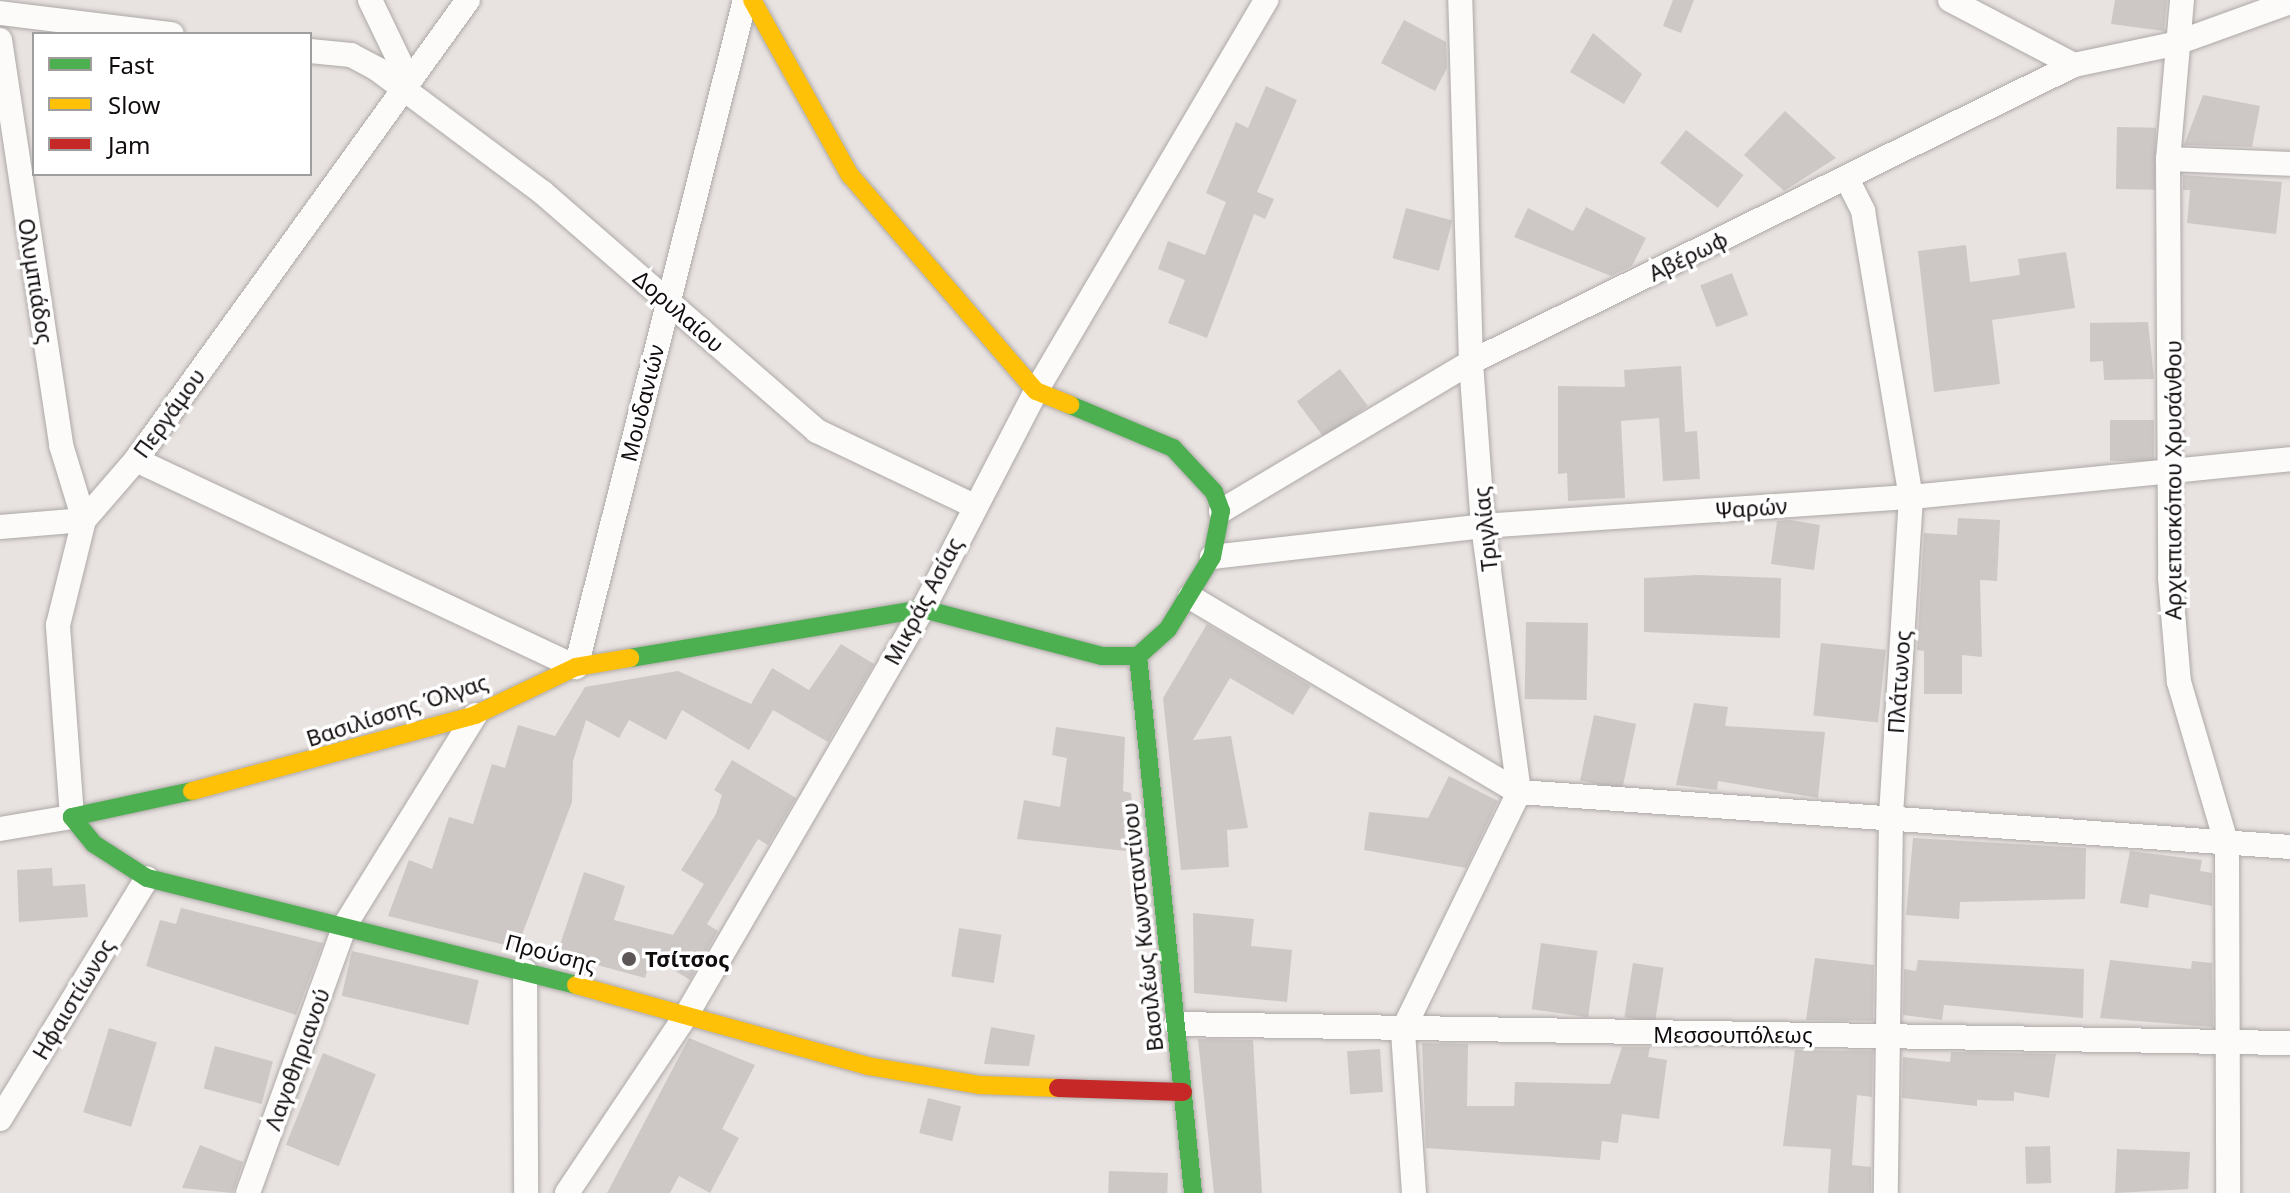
<!DOCTYPE html>
<meta charset="utf-8">
<style>
body{margin:0}
#map{position:relative;width:2290px;height:1193px;overflow:hidden;background:#e8e2e0;font-family:"Noto Sans",sans-serif}
div>[style]{position:absolute}
[style*='--x']{left:calc(var(--x)*1px);top:calc(var(--y)*1px);width:calc(var(--w)*1px);rotate:calc(var(--a)*1deg)}
.building>*{inset:0;background:#cdc8c6;transform-origin:0 0}
.roads{filter:drop-shadow(0 0 2px #ada9a7) drop-shadow(0 0 2px #ada9a7)}
.street>*{height:24px;margin:-12px;padding:0 12px;transform-origin:12px;border-radius:12px;background:#fcfbfa}
.fast>*{height:18px;margin:-9px;padding:0 9px;transform-origin:9px;border-radius:9px;background:#4caf50}
.slow>*{height:18px;margin:-9px;padding:0 9px;transform-origin:9px;border-radius:9px;background:#ffc107}
.jam>*{height:18px;margin:-9px;padding:0 9px;transform-origin:9px;border-radius:9px;background:#c62828}
.dots>*{width:22px;height:22px;translate:-50% -50%;box-sizing:border-box;border:4px solid #fff;border-radius:50%}
span{translate:-50% -50%;white-space:nowrap;text-align:center;line-height:1.15;-webkit-text-stroke:7px #fff;paint-order:stroke}
.street-label{font-size:22px;color:#100c0b}
.poi-label{font-size:22px;color:#100c0b;font-weight:700}
.left{translate:0 -50%;text-align:left}
.legend{position:absolute;left:32px;top:32px;width:280px;height:144px;box-sizing:border-box;background:#fff;border:2px solid #9f9e9d;margin:0;padding:10px 14px;list-style:none;font-size:24px;color:#100c0b}
.legend li{display:flex;align-items:center;gap:16px;height:40px}
.legend b{width:40px;border:2px solid #9f9e9d}
</style>
<div id="map">
<div class="building">
<div style="clip-path:polygon(1673px 0,1694px 0,1681px 33px,1663px 26px)"></div>
<div style="clip-path:polygon(2115px 0,2167px 0,2164px 31px,2111px 24px)"></div>
<div style="clip-path:polygon(1404px 20px,1446px 42px,1447px 68px,1435px 91px,1381px 63px)"></div>
<div style="clip-path:polygon(1593px 33px,1642px 74px,1624px 104px,1570px 72px)"></div>
<div style="clip-path:polygon(1266px 86px,1297px 100px,1257px 192px,1274px 199px,1265px 219px,1254px 214px,1207px 338px,1168px 323px,1185px 280px,1158px 269px,1168px 241px,1205px 255px,1226px 202px,1206px 193px,1236px 122px,1248px 128px)"></div>
<div style="clip-path:polygon(2203px 95px,2260px 106px,2252px 147px,2184px 145px)"></div>
<div style="clip-path:polygon(1785px 111px,1836px 158px,1784px 191px,1744px 155px)"></div>
<div style="left:2117px;top:127px;width:39px;height:62px;rotate:1deg"></div>
<div style="left:1686px;top:130px;width:73px;height:42px;rotate:38deg"></div>
<div style="clip-path:polygon(2183px 175px,2282px 182px,2276px 234px,2187px 223px,2190px 190px,2183px 190px)"></div>
<div style="clip-path:polygon(1586px 207px,1646px 238px,1632px 266px,1611px 276px,1514px 237px,1528px 208px,1573px 231px)"></div>
<div style="left:1406px;top:208px;width:48px;height:52px;rotate:15deg"></div>
<div style="clip-path:polygon(1966px 245px,1970px 282px,2020px 275px,2018px 259px,2066px 252px,2075px 308px,1992px 320px,2000px 384px,1934px 392px,1918px 251px)"></div>
<div style="left:1732px;top:273px;width:45px;height:34px;rotate:69deg"></div>
<div style="clip-path:polygon(2148px 322px,2154px 379px,2104px 380px,2103px 361px,2090px 362px,2090px 323px)"></div>
<div style="clip-path:polygon(1681px 366px,1685px 432px,1697px 431px,1700px 479px,1663px 481px,1659px 418px,1621px 421px,1625px 498px,1568px 501px,1567px 473px,1558px 474px,1558px 386px,1625px 387px,1624px 370px)"></div>
<div style="left:1340px;top:369px;width:46px;height:54px;rotate:53deg"></div>
<div style="left:2110px;top:420px;width:44px;height:41px"></div>
<div style="clip-path:polygon(1958px 518px,2000px 520px,1997px 581px,1980px 580px,1982px 657px,1962px 655px,1962px 694px,1924px 694px,1924px 651px,1917px 650px,1924px 533px,1957px 535px)"></div>
<div style="clip-path:polygon(1790px 520px,1820px 525px,1814px 570px,1771px 564px,1777px 521px)"></div>
<div style="clip-path:polygon(1697px 575px,1781px 578px,1780px 638px,1644px 632px,1644px 578px)"></div>
<div style="left:1526px;top:622px;width:62px;height:77px;rotate:1deg"></div>
<div style="clip-path:polygon(1207px 624px,1311px 686px,1293px 715px,1230px 678px,1193px 740px,1231px 736px,1248px 828px,1227px 830px,1229px 867px,1181px 870px,1163px 698px)"></div>
<div style="left:1821px;top:643px;width:65px;height:73px;rotate:6deg"></div>
<div style="clip-path:polygon(841px 644px,874px 664px,828px 742px,773px 710px,749px 750px,682px 710px,666px 740px,629px 720px,619px 738px,586px 720px,573px 761px,572px 802px,517px 948px,388px 916px,409px 860px,432px 869px,449px 817px,473px 824px,492px 764px,505px 768px,518px 725px,555px 736px,585px 687px,678px 671px,751px 704px,772px 668px,809px 690px)"></div>
<div style="clip-path:polygon(1694px 703px,1728px 707px,1725px 726px,1825px 732px,1818px 798px,1718px 781px,1717px 790px,1676px 785px)"></div>
<div style="left:1594px;top:715px;width:43px;height:67px;rotate:12deg"></div>
<div style="clip-path:polygon(1056px 727px,1125px 737px,1123px 791px,1131px 793px,1133px 815px,1126px 851px,1017px 839px,1024px 800px,1060px 807px,1067px 758px,1052px 755px)"></div>
<div style="clip-path:polygon(732px 760px,796px 798px,768px 845px,758px 839px,707px 924px,718px 931px,690px 980px,651px 956px,645px 978px,557px 954px,584px 872px,625px 886px,614px 920px,673px 935px,704px 884px,681px 870px,716px 814px,722px 795px,714px 790px)"></div>
<div style="clip-path:polygon(1449px 776px,1498px 801px,1466px 868px,1364px 850px,1369px 812px,1428px 818px)"></div>
<div style="clip-path:polygon(1913px 838px,2086px 848px,2085px 899px,1960px 902px,1959px 919px,1906px 915px)"></div>
<div style="clip-path:polygon(2130px 851px,2202px 860px,2200px 871px,2212px 873px,2212px 906px,2150px 894px,2148px 908px,2120px 903px)"></div>
<div style="clip-path:polygon(52px 868px,53px 886px,85px 884px,88px 917px,19px 922px,17px 870px)"></div>
<div style="clip-path:polygon(181px 908px,323px 943px,296px 1015px,146px 966px,160px 920px,176px 924px)"></div>
<div style="clip-path:polygon(1193px 913px,1254px 919px,1251px 946px,1292px 950px,1287px 1002px,1194px 993px)"></div>
<div style="left:959px;top:928px;width:43px;height:49px;rotate:9deg"></div>
<div style="left:1541px;top:943px;width:57px;height:67px;rotate:8deg"></div>
<div style="left:352px;top:951px;width:130px;height:46px;rotate:13deg"></div>
<div style="clip-path:polygon(1815px 958px,1874px 965px,1873px 1021px,1806px 1020px)"></div>
<div style="clip-path:polygon(1918px 960px,2084px 969px,2083px 1018px,1944px 1005px,1942px 1020px,1903px 1015px,1904px 969px,1916px 971px)"></div>
<div style="clip-path:polygon(2110px 960px,2191px 969px,2192px 961px,2212px 963px,2213px 1027px,2100px 1018px)"></div>
<div style="left:1633px;top:963px;width:31px;height:55px;rotate:9deg"></div>
<div style="clip-path:polygon(991px 1027px,1035px 1035px,1029px 1066px,984px 1064px)"></div>
<div style="left:109px;top:1028px;width:50px;height:88px;rotate:17deg"></div>
<div style="clip-path:polygon(689px 1038px,755px 1065px,722px 1129px,739px 1138px,710px 1193px,679px 1176px,670px 1193px,607px 1193px)"></div>
<div style="clip-path:polygon(1198px 1039px,1253px 1040px,1262px 1193px,1214px 1193px)"></div>
<div style="clip-path:polygon(1422px 1043px,1468px 1044px,1467px 1106px,1514px 1106px,1515px 1082px,1610px 1084px,1622px 1047px,1650px 1047px,1648px 1057px,1667px 1060px,1659px 1119px,1622px 1114px,1618px 1143px,1602px 1141px,1600px 1160px,1426px 1148px)"></div>
<div style="left:215px;top:1046px;width:60px;height:44px;rotate:15deg"></div>
<div style="left:1380px;top:1049px;width:43px;height:33px;rotate:86deg"></div>
<div style="clip-path:polygon(1795px 1050px,1873px 1051px,1872px 1097px,1857px 1095px,1852px 1165px,1871px 1167px,1871px 1193px,1828px 1193px,1831px 1149px,1783px 1146px)"></div>
<div style="clip-path:polygon(1951px 1052px,2056px 1054px,2049px 1098px,2014px 1092px,2014px 1101px,1977px 1100px,1977px 1106px,1902px 1098px,1903px 1057px,1950px 1062px)"></div>
<div style="left:323px;top:1053px;width:57px;height:99px;rotate:22deg"></div>
<div style="left:928px;top:1098px;width:34px;height:36px;rotate:14deg"></div>
<div style="clip-path:polygon(200px 1145px,243px 1162px,233px 1193px,182px 1188px)"></div>
<div style="left:2050px;top:1146px;width:37px;height:25px;rotate:88deg"></div>
<div style="clip-path:polygon(2117px 1149px,2190px 1152px,2188px 1189px,2115px 1193px)"></div>
<div style="left:1109px;top:1171px;width:59px;height:22px;rotate:2deg"></div>
</div>
<div class="roads">
<div class="street">
<div style="--x:370;--y:0;--w:90;--a:64.3"></div>
<div style="--x:1950;--y:0;--w:140;--a:27.7"></div>
<div style="--x:2182;--y:0;--w:160;--a:95"></div>
<div style="--x:2168;--y:159;--w:419;--a:89.7"></div>
<div style="--x:2170;--y:578;--w:104;--a:85.1"></div>
<div style="--x:2179;--y:682;--w:170;--a:73.6"></div>
<div style="--x:2227;--y:845;--w:348;--a:89.8"></div>
<div style="--x:0;--y:13;--w:173;--a:7"></div>
<div style="--x:0;--y:40;--w:410;--a:81.4"></div>
<div style="--x:61;--y:445;--w:78;--a:73"></div>
<div style="--x:84;--y:520;--w:84;--a:175.2"></div>
<div style="--x:310;--y:51;--w:41;--a:5.6"></div>
<div style="--x:351;--y:55;--w:30;--a:28"></div>
<div style="--x:377;--y:69;--w:206;--a:36.7"></div>
<div style="--x:542;--y:192;--w:364;--a:41"></div>
<div style="--x:817;--y:431;--w:172;--a:25.5"></div>
<div style="--x:2168;--y:159;--w:122;--a:2.3"></div>
<div style="--x:1847;--y:179;--w:36;--a:63"></div>
<div style="--x:1863;--y:211;--w:290;--a:80.5"></div>
<div style="--x:1911;--y:497;--w:321;--a:93.6"></div>
<div style="--x:1891;--y:817;--w:376;--a:90.8"></div>
<div style="--x:136;--y:460;--w:486;--a:25.2"></div>
<div style="--x:576;--y:667;--w:688;--a:-75.78"></div>
<div style="--x:1221;--y:511;--w:291;--a:-30.8"></div>
<div style="--x:1471;--y:362;--w:672;--a:-26.22"></div>
<div style="--x:2074;--y:65;--w:102;--a:-11.9"></div>
<div style="--x:2174;--y:44;--w:123;--a:-19.9"></div>
<div style="--x:1212;--y:557;--w:273;--a:-6.5"></div>
<div style="--x:1483;--y:526;--w:429;--a:-3.9"></div>
<div style="--x:1911;--y:497;--w:381;--a:-5.7"></div>
<div style="--x:1190;--y:597;--w:382;--a:30.7"></div>
<div style="--x:1519;--y:792;--w:773;--a:4.08"></div>
<div style="--x:0;--y:829;--w:73;--a:-9.5"></div>
<div style="--x:72;--y:817;--w:193;--a:-94.2"></div>
<div style="--x:58;--y:625;--w:108;--a:-76.1"></div>
<div style="--x:84;--y:520;--w:79;--a:-49.1"></div>
<div style="--x:136;--y:460;--w:567;--a:-54.18"></div>
<div style="--x:525;--y:971;--w:222;--a:89.7"></div>
<div style="--x:1176;--y:1024;--w:1114;--a:0.98"></div>
<div style="--x:0;--y:1119;--w:282;--a:-58.6"></div>
<div style="--x:248;--y:1193;--w:285;--a:-70.1"></div>
<div style="--x:345;--y:925;--w:247;--a:-58.2"></div>
<div style="--x:567;--y:1193;--w:216;--a:-56.2"></div>
<div style="--x:687;--y:1014;--w:469;--a:-59.8"></div>
<div style="--x:923;--y:609;--w:246;--a:-62.6"></div>
<div style="--x:1036;--y:391;--w:454;--a:-59.5"></div>
<div style="--x:1414;--y:1193;--w:163;--a:-93.9"></div>
<div style="--x:1403;--y:1030;--w:265;--a:-64"></div>
<div style="--x:1519;--y:792;--w:268;--a:-97.7"></div>
<div style="--x:1483;--y:526;--w:164;--a:-94.2"></div>
<div style="--x:1471;--y:362;--w:362;--a:-91.7"></div>
</div>
<div class="fast">
<div style="--x:1138;--y:656;--w:540;--a:84.15"></div>
<div style="--x:630;--y:658;--w:297;--a:-9.5"></div>
<div style="--x:923;--y:609;--w:185;--a:14.7"></div>
<div style="--x:1102;--y:656;--w:36;--a:0"></div>
<div style="--x:1138;--y:656;--w:40;--a:-42"></div>
<div style="--x:1168;--y:629;--w:84;--a:-58.6"></div>
<div style="--x:1212;--y:557;--w:47;--a:-78.9"></div>
<div style="--x:1221;--y:511;--w:20;--a:-110"></div>
<div style="--x:1214;--y:492;--w:60;--a:-133"></div>
<div style="--x:1173;--y:448;--w:112;--a:-157.3"></div>
<div style="--x:192;--y:791;--w:123;--a:167.8"></div>
<div style="--x:72;--y:817;--w:35;--a:51"></div>
<div style="--x:94;--y:844;--w:63;--a:32.7"></div>
<div style="--x:147;--y:878;--w:442;--a:14"></div>
</div>
<div class="slow">
<div style="--x:752;--y:0;--w:201;--a:60.8"></div>
<div style="--x:850;--y:175;--w:285;--a:49.3"></div>
<div style="--x:1036;--y:391;--w:37;--a:22"></div>
<div style="--x:192;--y:791;--w:293;--a:-15"></div>
<div style="--x:475;--y:715;--w:112;--a:-25.4"></div>
<div style="--x:576;--y:667;--w:55;--a:-9.5"></div>
<div style="--x:576;--y:985;--w:303;--a:15.5"></div>
<div style="--x:868;--y:1066;--w:114;--a:9.6"></div>
<div style="--x:980;--y:1085;--w:78;--a:2.2"></div>
</div>
<div class="jam">
<div style="--x:1058;--y:1088;--w:125;--a:1.8"></div>
</div>
</div>
<div class="dots">
<div style="left:629px;top:959px;background:#5c5756"></div>
</div>
<div class="street-label">
<span style="left:1688px;top:256px;rotate:-26deg">Αβέρωφ</span>
<span style="left:36px;top:281px;rotate:81deg">Ολυμπιάδος</span>
<span style="left:679px;top:311px;rotate:41deg">Δορυλαίου</span>
<span style="left:642px;top:403px;rotate:-76deg">Μουδανιών</span>
<span style="left:169px;top:413px;rotate:-54deg">Περγάμου</span>
<span style="left:2173px;top:480px;rotate:-90deg">Αρχιεπισκόπου Χρυσάνθου</span>
<span style="left:1751px;top:508px;rotate:-4deg">Ψαρών</span>
<span style="left:1485px;top:529px;rotate:-96deg">Τριγλίας</span>
<span style="left:923px;top:601px;rotate:-62deg">Μικράς Ασίας</span>
<span style="left:1899px;top:682px;rotate:-86deg">Πλάτωνος</span>
<span style="left:397px;top:710px;rotate:-18deg">Βασιλίσσης Όλγας</span>
<span style="left:1142px;top:927px;rotate:-96deg">Βασιλέως Κωνσταντίνου</span>
<span style="left:551px;top:953px;rotate:15deg">Προύσης</span>
<span style="left:73px;top:999px;rotate:-59deg">Ηφαιστίωνος</span>
<span style="left:1733px;top:1035px">Μεσσουπόλεως</span>
<span style="left:297px;top:1059px;rotate:-70deg">Λαγοθηριανού</span>
</div>
<div class="poi-label">
<span class="left" style="left:645px;top:959px">Τσίτσος</span>
</div>
<ul class="legend">
<li><b style="height:10px;background:#4caf50"></b>Fast</li>
<li><b style="height:10px;background:#ffc107"></b>Slow</li>
<li><b style="height:10px;background:#c62828"></b>Jam</li>
</ul>
</div>
